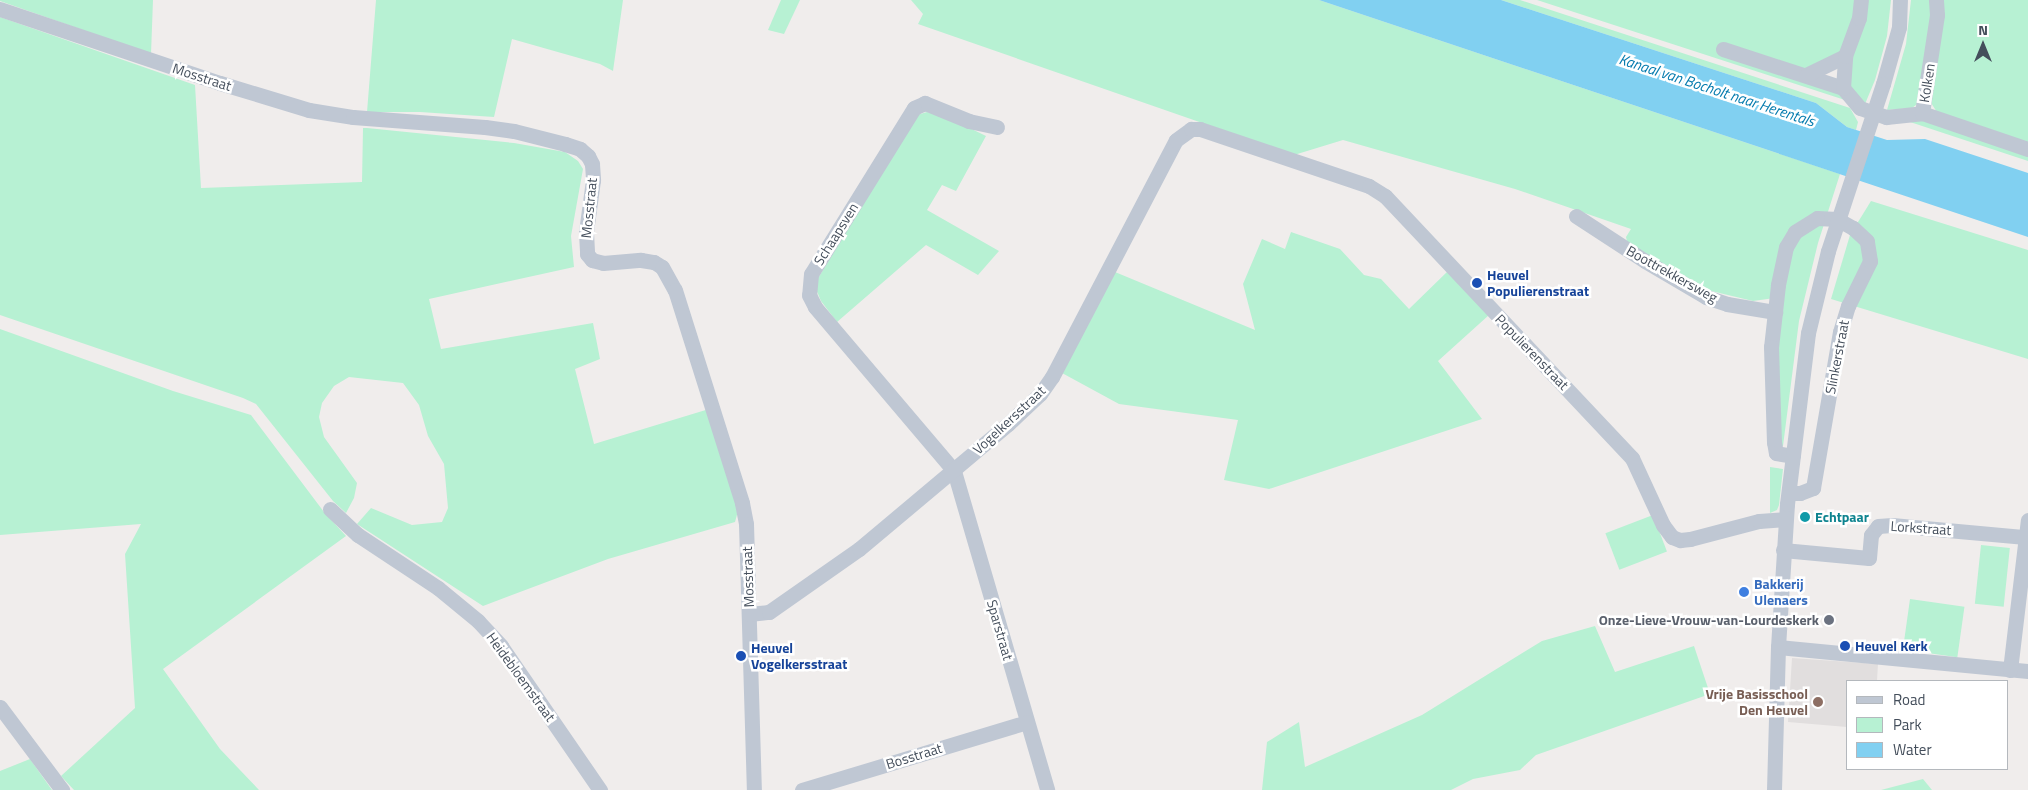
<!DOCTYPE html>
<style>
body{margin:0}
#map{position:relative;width:2028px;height:790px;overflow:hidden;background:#f0edec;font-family:"Titillium Web",sans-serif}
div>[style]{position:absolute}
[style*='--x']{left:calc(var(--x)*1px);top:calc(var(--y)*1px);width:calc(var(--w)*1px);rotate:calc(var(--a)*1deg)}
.education>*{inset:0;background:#e1dede}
.green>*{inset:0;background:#b7f1d3;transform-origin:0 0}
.water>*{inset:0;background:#81d0f1}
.minor>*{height:15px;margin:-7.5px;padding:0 7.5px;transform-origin:7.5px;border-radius:7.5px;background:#bfc7d3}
.minor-bridge>*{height:15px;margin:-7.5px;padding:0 7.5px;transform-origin:7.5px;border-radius:7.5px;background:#bfc7d3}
.dots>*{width:14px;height:14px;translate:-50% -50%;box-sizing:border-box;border:2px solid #fff;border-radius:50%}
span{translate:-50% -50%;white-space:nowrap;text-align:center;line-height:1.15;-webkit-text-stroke:5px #fff;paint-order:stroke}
.street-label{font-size:14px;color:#444e5b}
.transit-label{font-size:14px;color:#164399;font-weight:700}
.left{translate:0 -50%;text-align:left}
.culture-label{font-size:14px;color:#0d838f;font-weight:700}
.shop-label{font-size:14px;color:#366cbe;font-weight:700}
.worship-label{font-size:14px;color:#5b616d;font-weight:700}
.right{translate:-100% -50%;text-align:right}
.education-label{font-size:14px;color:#785e54;font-weight:700}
.water-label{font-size:15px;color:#047bae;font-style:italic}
.legend{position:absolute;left:1846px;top:680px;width:162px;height:90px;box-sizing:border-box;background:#fff;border:1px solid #b4b8bd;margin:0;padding:6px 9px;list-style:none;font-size:15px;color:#444e5b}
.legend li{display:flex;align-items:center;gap:10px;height:25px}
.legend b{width:25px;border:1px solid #b4b8bd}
.north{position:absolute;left:1958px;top:20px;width:50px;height:50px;-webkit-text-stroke:4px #fff;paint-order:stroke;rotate:0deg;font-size:14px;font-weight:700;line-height:20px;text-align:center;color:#444e5b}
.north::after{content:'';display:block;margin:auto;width:18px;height:22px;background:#444e5b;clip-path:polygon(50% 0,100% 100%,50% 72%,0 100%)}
</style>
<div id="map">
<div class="education">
<div style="clip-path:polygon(1792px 658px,1878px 664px,1877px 681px,1847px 681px,1847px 727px,1788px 722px)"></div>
</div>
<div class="green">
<div style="clip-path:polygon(0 0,153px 0,151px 54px,0 1px)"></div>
<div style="clip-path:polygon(376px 0,623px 0,613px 71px,600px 64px,512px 39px,494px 117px,420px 112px,367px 112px)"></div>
<div style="clip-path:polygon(781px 0,800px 0,784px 34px,768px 30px)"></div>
<div style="clip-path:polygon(911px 0,1319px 0,1840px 174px,1818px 243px,1799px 321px,1783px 446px,1780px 445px,1774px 349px,1781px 297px,1753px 301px,1707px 290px,1628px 246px,1626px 237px,1631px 229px,1515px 189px,1343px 140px,1294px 155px,918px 24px,923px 14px)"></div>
<div style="clip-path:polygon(1501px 0,1520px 0,1850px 108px,1858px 122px,1856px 130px,1847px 127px,1816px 103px)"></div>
<div style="clip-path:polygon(1537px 0,1855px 0,1854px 17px,1841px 52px,1820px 66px,1799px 69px,1841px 94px,1848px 101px)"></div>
<div style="clip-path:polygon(1865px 0,1891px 0,1887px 36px,1875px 80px,1865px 104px,1851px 89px,1848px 76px)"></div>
<div style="clip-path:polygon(1911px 0,1933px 0,1920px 102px,1912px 108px,1887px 110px,1906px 44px)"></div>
<div style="clip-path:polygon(1939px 0,2028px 0,2028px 147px,1938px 114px,1930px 101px)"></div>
<div style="clip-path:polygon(0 17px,195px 85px,201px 188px,362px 182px,363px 128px,367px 128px,514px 143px,565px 152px,578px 161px,583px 169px,571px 236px,574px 267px,429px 299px,441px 349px,593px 323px,600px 359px,575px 369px,594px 444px,709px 409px,738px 511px,735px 522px,608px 559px,483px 606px,357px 524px,371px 508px,412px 525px,442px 522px,448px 508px,444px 464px,428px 436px,419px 405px,403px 383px,349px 377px,334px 386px,322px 403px,319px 417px,324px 437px,357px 483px,354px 498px,346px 513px,333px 501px,256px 404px,243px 398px,0 315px)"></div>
<div style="clip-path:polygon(927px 112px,949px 118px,986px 136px,956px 191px,942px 185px,927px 210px,999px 251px,978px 275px,926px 245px,837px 322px,821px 301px,816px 289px,817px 280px,917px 115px)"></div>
<div style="clip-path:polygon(1915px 117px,2028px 154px,2028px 161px,1904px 120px)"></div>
<div style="clip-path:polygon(1871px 201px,2028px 250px,2028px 359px,1831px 299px,1850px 235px)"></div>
<div style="clip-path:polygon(1291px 232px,1340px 249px,1364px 275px,1381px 279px,1409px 309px,1448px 271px,1489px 315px,1438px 361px,1482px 419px,1269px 489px,1224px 480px,1238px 420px,1119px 404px,1062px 373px,1115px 272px,1255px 330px,1243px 284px,1262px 239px,1285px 249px)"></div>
<div style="clip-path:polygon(0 329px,173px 391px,251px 415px,324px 512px,346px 536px,163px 669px,220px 749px,259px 790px,74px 790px,61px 776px,135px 708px,125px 554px,141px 524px,0 535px)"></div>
<div style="clip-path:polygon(1770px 467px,1783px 469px,1779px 505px,1777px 510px,1770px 513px)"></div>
<div style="left:1653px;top:515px;width:39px;height:51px;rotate:69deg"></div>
<div style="left:1981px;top:545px;width:29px;height:59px;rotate:6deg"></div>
<div style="left:1910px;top:599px;width:55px;height:51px;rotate:8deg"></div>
<div style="clip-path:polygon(1595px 626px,1615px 672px,1694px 646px,1710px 694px,1536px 755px,1520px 770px,1473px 779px,1451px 790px,1262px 790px,1267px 742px,1299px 722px,1305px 767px,1422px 715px,1542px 641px)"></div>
<div style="clip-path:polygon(30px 759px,52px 790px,0 790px,0 771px)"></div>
<div style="clip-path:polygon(1923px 779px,1932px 790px,1881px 790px)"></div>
</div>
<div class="water">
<div style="clip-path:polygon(1319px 0,1501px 0,1816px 103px,1847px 127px,1887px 140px,1925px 139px,2028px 173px,2028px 237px)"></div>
</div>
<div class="minor">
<div style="--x:0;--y:9;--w:232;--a:18.6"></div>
<div style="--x:220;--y:83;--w:93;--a:16.9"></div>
<div style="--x:309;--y:110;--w:45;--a:9"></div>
<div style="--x:353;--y:117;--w:132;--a:4.3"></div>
<div style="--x:485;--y:127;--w:29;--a:8"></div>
<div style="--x:514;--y:131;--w:53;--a:14.3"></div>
<div style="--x:565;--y:144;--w:16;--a:18"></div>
<div style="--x:580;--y:149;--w:11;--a:41"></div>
<div style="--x:588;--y:156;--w:9;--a:63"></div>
<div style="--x:592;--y:164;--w:16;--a:86"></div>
<div style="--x:593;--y:180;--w:52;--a:97.7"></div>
<div style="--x:586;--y:232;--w:22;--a:87"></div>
<div style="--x:587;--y:254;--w:8;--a:50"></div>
<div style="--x:592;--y:260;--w:11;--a:15"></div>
<div style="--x:603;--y:263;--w:38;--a:-5"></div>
<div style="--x:641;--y:260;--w:13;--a:9"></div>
<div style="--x:654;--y:262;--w:9;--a:32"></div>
<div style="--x:662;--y:267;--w:26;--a:61"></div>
<div style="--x:675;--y:290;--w:223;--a:72.5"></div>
<div style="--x:742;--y:503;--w:21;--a:79"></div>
<div style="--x:746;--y:524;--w:266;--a:88.3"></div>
<div style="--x:1723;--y:49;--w:126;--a:18"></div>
<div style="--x:1843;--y:88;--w:26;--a:50"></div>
<div style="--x:1860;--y:108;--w:28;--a:19"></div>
<div style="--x:1886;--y:117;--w:36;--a:-6"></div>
<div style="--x:1922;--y:113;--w:112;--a:18.8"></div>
<div style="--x:1806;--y:75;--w:43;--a:-26"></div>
<div style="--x:1883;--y:84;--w:59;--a:-74.3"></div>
<div style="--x:1899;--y:27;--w:27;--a:-88"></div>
<div style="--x:1843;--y:88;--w:32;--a:-86"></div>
<div style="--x:1845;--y:56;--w:40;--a:-69.8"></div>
<div style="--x:1859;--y:18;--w:18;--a:-84"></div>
<div style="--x:1922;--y:113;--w:99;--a:-81.3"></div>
<div style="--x:1937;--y:15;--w:15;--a:-94"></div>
<div style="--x:997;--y:127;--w:29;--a:-168"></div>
<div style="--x:969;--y:121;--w:48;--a:-157.8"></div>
<div style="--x:925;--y:103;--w:12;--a:156"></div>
<div style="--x:914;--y:108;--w:195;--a:121.8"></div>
<div style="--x:811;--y:274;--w:21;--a:95"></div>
<div style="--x:809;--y:295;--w:13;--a:63"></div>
<div style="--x:815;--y:307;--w:215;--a:49.7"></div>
<div style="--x:954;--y:471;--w:332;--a:73.7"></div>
<div style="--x:1576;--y:216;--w:82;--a:33.1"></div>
<div style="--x:1645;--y:261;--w:71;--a:30.5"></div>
<div style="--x:1706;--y:297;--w:22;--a:18"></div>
<div style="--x:1727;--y:304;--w:49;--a:9.5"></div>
<div style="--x:1789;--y:493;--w:11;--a:0"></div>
<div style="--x:1800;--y:493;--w:14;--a:-21"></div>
<div style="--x:1813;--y:488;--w:158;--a:-80.2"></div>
<div style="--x:1840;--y:332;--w:27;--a:-73"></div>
<div style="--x:1848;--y:306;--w:50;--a:-63.9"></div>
<div style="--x:1870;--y:261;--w:20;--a:-99"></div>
<div style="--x:1867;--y:241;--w:19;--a:-137"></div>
<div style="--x:1853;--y:228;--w:18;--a:-151"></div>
<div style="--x:1837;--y:219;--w:20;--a:-177"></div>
<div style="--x:1817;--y:218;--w:26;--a:148"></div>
<div style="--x:1795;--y:232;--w:17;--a:121"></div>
<div style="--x:1786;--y:247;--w:39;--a:102"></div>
<div style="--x:1778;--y:285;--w:62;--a:96.4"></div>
<div style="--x:1771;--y:347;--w:95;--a:88.2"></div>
<div style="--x:1774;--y:442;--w:11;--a:80"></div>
<div style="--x:1776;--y:453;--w:17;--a:10"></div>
<div style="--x:330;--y:509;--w:38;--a:43"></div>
<div style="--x:358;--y:535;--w:96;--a:33.5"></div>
<div style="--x:438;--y:588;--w:52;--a:39.5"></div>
<div style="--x:478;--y:621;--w:34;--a:47"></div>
<div style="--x:501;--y:646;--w:175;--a:55.5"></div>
<div style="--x:1783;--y:550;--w:86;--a:5.3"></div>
<div style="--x:1869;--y:558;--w:23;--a:-85"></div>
<div style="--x:1871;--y:535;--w:11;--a:-52"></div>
<div style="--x:1878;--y:526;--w:14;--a:-4"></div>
<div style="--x:1892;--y:525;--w:134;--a:5.2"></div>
<div style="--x:749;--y:614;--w:20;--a:-6"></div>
<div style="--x:769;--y:612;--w:110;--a:-35"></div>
<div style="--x:859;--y:549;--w:194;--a:-40"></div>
<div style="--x:1008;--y:424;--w:44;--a:-43.2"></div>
<div style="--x:1040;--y:394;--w:21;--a:-55"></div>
<div style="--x:1052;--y:377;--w:267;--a:-62.4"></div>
<div style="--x:1176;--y:140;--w:19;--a:-36"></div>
<div style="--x:1191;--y:129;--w:9;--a:0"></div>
<div style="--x:1200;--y:129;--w:178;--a:18.6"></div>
<div style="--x:1369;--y:186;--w:19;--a:32"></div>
<div style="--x:1385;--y:196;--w:360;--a:46.7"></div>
<div style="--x:1632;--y:458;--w:74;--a:65.2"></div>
<div style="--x:1663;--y:525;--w:15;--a:53"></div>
<div style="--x:1672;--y:537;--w:9;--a:21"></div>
<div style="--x:1680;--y:540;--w:10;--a:-6"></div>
<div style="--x:1690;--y:539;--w:71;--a:-14.6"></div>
<div style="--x:1759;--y:521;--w:26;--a:-4"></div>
<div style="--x:1778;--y:647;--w:251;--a:5.5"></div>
<div style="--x:2010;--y:670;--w:151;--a:-83.2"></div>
<div style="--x:0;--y:707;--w:104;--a:53.2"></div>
<div style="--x:802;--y:790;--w:235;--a:-16.8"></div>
<div style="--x:1774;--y:790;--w:143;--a:-88.4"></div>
<div style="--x:1778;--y:647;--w:143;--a:-86.4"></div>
<div style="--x:1787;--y:504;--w:172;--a:-83"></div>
<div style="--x:1808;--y:333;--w:84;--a:-76.3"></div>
</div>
<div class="minor-bridge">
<div style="--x:1828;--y:251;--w:176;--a:-71.8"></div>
</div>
<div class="dots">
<div style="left:1477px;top:283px;background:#1a4fb4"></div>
<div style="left:1805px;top:517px;background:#0f9aa8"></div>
<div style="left:1744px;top:592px;background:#3f7fe0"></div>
<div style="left:1829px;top:620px;background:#6b7280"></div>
<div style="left:1845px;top:646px;background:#1a4fb4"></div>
<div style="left:741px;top:656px;background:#1a4fb4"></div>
<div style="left:1818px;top:702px;background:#8d6e63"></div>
</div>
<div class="street-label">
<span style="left:202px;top:77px;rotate:18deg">Mosstraat</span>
<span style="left:1927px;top:83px;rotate:-81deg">Kolken</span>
<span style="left:589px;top:208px;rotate:-84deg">Mosstraat</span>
<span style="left:836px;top:234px;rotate:-58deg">Schaapsven</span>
<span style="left:1672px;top:274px;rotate:29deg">Boottrekkersweg</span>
<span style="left:1532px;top:352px;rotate:46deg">Populierenstraat</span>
<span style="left:1837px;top:357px;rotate:-79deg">Slinkerstraat</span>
<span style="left:1009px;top:420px;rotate:-43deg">Vogelkersstraat</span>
<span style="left:1921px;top:528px;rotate:4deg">Lorkstraat</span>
<span style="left:748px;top:577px;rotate:-92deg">Mosstraat</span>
<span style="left:1000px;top:630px;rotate:74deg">Sparstraat</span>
<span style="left:521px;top:677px;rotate:54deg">Heidebloemstraat</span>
<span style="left:914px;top:756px;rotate:-17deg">Bosstraat</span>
</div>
<div class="transit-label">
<span class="left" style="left:1487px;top:283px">Heuvel<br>Populierenstraat</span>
<span class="left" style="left:1855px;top:646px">Heuvel Kerk</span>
<span class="left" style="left:751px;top:656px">Heuvel<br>Vogelkersstraat</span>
</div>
<div class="culture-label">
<span class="left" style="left:1815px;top:517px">Echtpaar</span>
</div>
<div class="shop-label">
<span class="left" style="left:1754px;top:592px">Bakkerij<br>Ulenaers</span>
</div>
<div class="worship-label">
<span class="right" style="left:1819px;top:620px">Onze-Lieve-Vrouw-van-Lourdeskerk</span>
</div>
<div class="education-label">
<span class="right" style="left:1808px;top:702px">Vrije Basisschool<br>Den Heuvel</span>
</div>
<div class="water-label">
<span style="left:1717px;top:90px;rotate:18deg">Kanaal van Bocholt naar Herentals</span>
</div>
<ul class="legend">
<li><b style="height:6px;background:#bfc7d3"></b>Road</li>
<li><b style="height:14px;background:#b7f1d3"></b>Park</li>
<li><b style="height:14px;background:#81d0f1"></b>Water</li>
</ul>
<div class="north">N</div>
</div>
